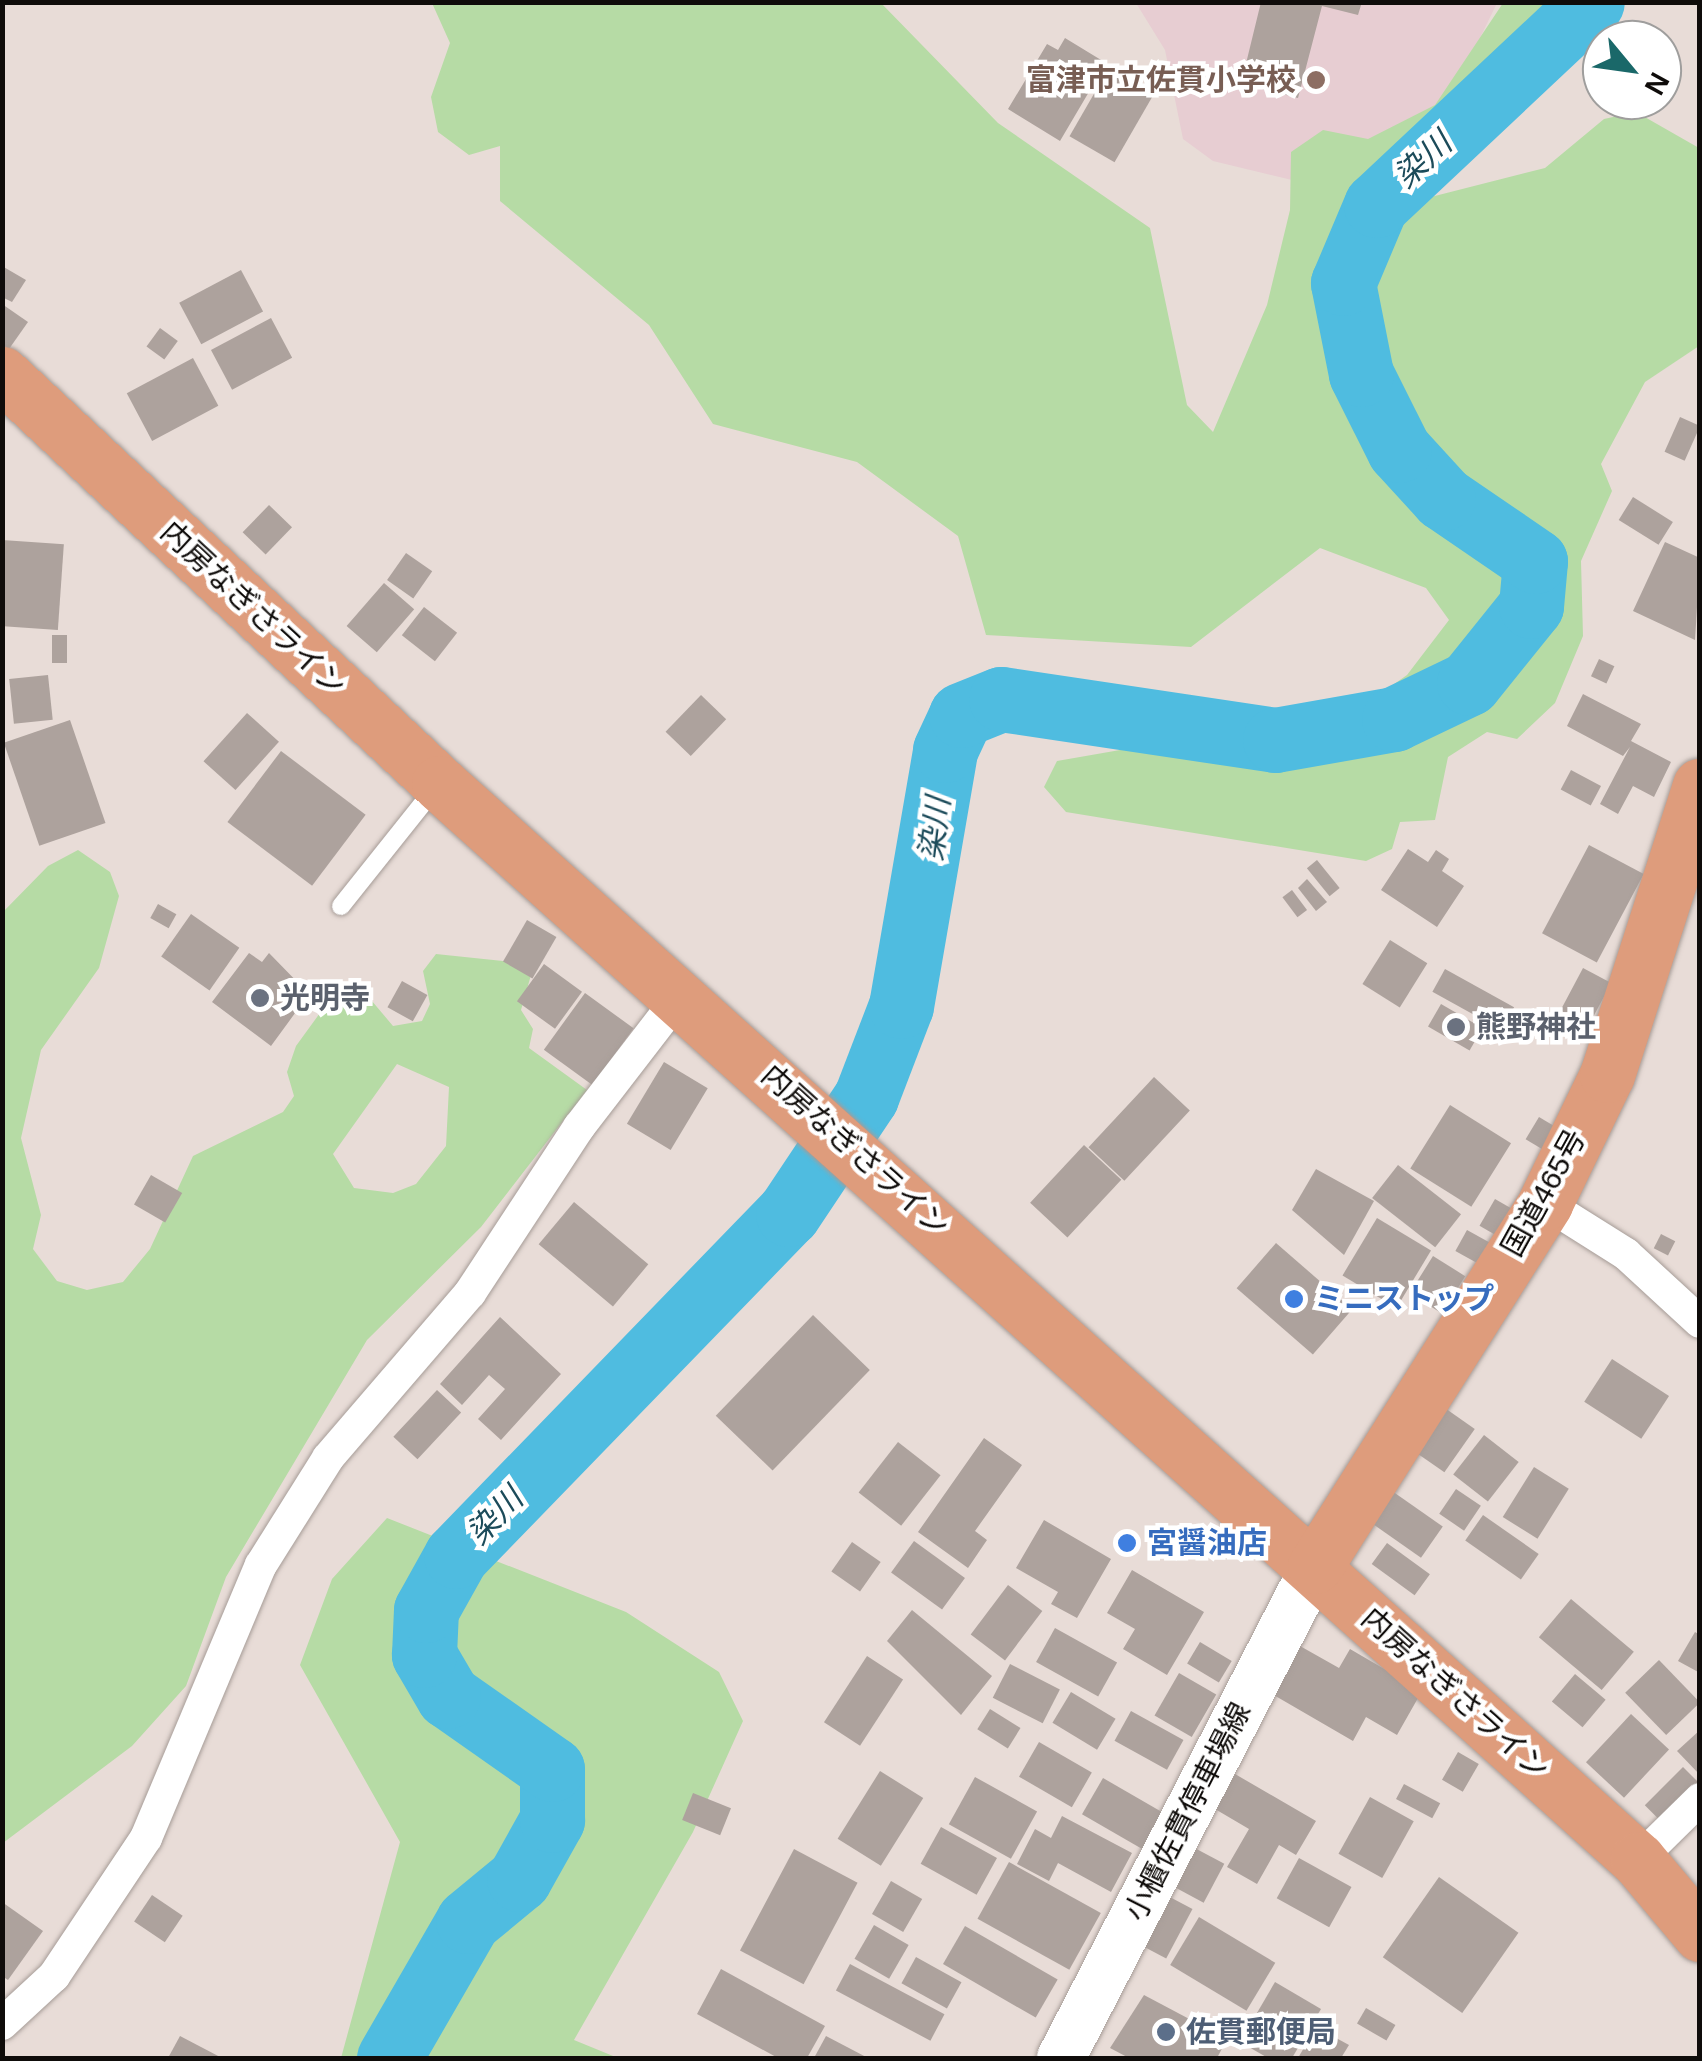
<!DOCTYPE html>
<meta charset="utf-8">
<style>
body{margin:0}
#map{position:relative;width:1702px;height:2061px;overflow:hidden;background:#e8dcd7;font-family:Helvetica,"Noto Sans JP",sans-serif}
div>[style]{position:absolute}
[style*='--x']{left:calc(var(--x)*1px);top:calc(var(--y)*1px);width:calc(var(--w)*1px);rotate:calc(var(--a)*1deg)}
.education>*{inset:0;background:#e7cdd2}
.green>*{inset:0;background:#b6dba5}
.river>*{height:65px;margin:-32.5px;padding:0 32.5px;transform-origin:32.5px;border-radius:32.5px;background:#4fbce0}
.building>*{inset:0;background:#ada29d;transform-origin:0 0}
.roads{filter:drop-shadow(0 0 2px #a69c97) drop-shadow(0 0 2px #a69c97)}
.service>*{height:18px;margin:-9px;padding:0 9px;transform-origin:9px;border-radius:9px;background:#fff}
.minor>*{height:32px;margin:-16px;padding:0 16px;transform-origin:16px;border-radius:16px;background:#fff}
.secondary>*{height:48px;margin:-24px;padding:0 24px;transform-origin:24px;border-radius:24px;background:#fff}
.trunk>*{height:55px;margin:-27.5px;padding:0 27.5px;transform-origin:27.5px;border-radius:27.5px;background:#de9c7c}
.dots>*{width:28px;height:28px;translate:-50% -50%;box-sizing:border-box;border:5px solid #fff;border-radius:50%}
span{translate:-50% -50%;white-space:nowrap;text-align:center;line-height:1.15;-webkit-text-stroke:9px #fff;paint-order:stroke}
.education-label{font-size:30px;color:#785e54;font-weight:700}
.right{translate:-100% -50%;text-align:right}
.street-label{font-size:30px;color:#0f0c0a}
.worship-label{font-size:30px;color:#5b616d;font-weight:700}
.left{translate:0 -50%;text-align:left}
.shop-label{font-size:30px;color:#366cbe;font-weight:700}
.service-label{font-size:30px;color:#4e5e75;font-weight:700}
.water-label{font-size:32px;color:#1c4b5a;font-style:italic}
.frame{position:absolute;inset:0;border:5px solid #0f0c0a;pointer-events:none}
.north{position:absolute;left:1582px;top:20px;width:100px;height:100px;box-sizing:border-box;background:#fff;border:2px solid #9f9e9d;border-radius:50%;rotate:119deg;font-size:28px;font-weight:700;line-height:40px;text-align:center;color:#0f0c0a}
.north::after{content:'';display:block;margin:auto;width:35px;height:45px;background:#1a6869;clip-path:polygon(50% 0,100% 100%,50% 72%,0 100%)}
</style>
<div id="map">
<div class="education">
<div style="clip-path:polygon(1136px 3px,1497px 3px,1448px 104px,1313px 185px,1213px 161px,1183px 139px,1165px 50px)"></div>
</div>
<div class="green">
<div style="clip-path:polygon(432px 3px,881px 3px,998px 123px,1150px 228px,1187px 405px,1213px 432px,1267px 305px,1290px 210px,1291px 152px,1323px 130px,1368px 139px,1435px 105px,1503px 3px,1618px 3px,1550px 81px,1423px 199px,1545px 168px,1604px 119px,1636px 112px,1699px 148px,1699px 346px,1645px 382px,1601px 464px,1612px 491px,1581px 561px,1583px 636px,1555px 703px,1517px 739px,1487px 732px,1448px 757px,1435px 820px,1400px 822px,1392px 849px,1366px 861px,1066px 812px,1044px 787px,1057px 761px,1360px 708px,1407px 675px,1449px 620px,1426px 588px,1320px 548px,1191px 647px,986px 635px,958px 536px,857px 462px,713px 424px,649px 325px,500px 201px,500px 146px,469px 155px,438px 132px,431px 97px,450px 43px)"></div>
<div style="clip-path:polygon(evenodd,78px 850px,110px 872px,119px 896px,99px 968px,41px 1050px,21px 1138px,41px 1215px,33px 1249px,57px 1281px,87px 1290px,123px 1282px,150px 1249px,193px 1156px,283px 1112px,294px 1096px,287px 1072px,296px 1046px,341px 984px,361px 988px,393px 1026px,422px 1021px,430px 1004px,423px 971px,436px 954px,522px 963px,531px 975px,521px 1010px,533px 1029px,529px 1048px,587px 1090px,481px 1227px,367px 1340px,226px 1577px,186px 1686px,132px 1746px,3px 1843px,2px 913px,48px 866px,78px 850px,397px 1064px,449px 1087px,446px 1146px,416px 1184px,393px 1193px,354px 1188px,333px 1154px,397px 1064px)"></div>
<div style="clip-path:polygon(387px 1518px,626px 1612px,719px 1672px,743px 1721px,693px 1832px,574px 2040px,618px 2058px,341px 2058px,400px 1842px,300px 1665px,332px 1579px)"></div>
</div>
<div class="river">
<div style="--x:389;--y:2058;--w:158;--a:-60"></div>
<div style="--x:468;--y:1921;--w:66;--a:-39.5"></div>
<div style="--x:519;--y:1879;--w:68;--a:-60.8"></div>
<div style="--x:552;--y:1820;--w:51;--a:-90"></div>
<div style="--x:552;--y:1769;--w:127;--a:-144.9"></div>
<div style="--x:448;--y:1696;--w:48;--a:-120.3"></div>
<div style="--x:424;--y:1655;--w:45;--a:-87.5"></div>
<div style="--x:426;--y:1610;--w:62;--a:-60.9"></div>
<div style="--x:456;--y:1556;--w:477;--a:-45.9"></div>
<div style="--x:788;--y:1214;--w:141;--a:-56.3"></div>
<div style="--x:866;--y:1097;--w:97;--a:-69"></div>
<div style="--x:901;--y:1006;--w:260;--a:-80.2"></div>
<div style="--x:945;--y:750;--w:38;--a:-65"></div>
<div style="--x:961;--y:715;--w:43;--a:-21.8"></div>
<div style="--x:1001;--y:699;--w:277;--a:8.5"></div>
<div style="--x:1275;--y:740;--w:121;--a:-10"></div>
<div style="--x:1394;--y:719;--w:83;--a:-25.6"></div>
<div style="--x:1469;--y:683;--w:99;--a:-51.2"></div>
<div style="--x:1531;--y:606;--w:45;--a:-84.9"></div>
<div style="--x:1535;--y:561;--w:112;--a:-145.6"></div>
<div style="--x:1443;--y:498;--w:65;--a:-132.5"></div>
<div style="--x:1399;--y:450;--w:85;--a:-116.6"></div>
<div style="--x:1361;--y:374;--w:93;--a:-101.2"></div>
<div style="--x:1343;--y:283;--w:85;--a:-67.1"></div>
<div style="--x:1376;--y:205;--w:296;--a:-43.2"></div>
</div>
<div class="building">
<div style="clip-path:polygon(1261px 2px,1362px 2px,1358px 15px,1322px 6px,1298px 98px,1241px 84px)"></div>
<div style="clip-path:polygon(1065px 38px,1106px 63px,1060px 141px,1008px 109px,1047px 44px,1058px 50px)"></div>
<div style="left:1110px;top:66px;width:52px;height:81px;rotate:30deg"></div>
<div style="clip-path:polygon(2px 266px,26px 280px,12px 302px,2px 297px)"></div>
<div style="left:241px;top:270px;width:47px;height:70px;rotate:62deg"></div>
<div style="clip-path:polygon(2px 304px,28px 322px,9px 349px,2px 345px)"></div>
<div style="left:271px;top:318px;width:45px;height:68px;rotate:62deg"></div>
<div style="left:160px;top:328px;width:22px;height:23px;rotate:36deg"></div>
<div style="left:193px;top:358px;width:54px;height:75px;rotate:62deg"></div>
<div style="left:1680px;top:417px;width:22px;height:38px;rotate:24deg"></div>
<div style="left:1633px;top:497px;width:47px;height:27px;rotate:32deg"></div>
<div style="left:269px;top:505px;width:32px;height:38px;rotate:44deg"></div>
<div style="left:2px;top:540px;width:62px;height:86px;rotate:4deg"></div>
<div style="clip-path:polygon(1665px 542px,1700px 558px,1695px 640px,1633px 611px)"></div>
<div style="left:406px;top:553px;width:32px;height:33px;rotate:35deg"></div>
<div style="left:384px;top:583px;width:40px;height:57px;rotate:41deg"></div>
<div style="left:424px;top:607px;width:42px;height:36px;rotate:38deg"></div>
<div style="left:52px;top:635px;width:15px;height:28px"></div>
<div style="left:1599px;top:659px;width:17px;height:19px;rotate:25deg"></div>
<div style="left:48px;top:675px;width:45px;height:39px;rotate:84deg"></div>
<div style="clip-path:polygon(1583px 694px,1641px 724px,1631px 741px,1671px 762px,1654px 797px,1633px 786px,1618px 814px,1600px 804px,1630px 747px,1623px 756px,1567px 726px)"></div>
<div style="left:701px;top:695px;width:35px;height:51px;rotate:44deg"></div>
<div style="left:247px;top:713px;width:43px;height:65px;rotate:42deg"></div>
<div style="left:70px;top:720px;width:109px;height:70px;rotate:71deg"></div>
<div style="left:281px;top:751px;width:106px;height:89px;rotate:37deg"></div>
<div style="left:1571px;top:770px;width:34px;height:22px;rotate:28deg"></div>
<div style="left:1589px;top:845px;width:62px;height:100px;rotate:28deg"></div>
<div style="clip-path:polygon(1408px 849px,1428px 862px,1436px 850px,1449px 859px,1442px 871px,1464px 886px,1437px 927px,1381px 890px)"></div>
<div style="left:1317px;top:860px;width:36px;height:13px;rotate:51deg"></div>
<div style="clip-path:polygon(1307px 879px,1327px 902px,1316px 911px,1298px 888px)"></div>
<div style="left:1292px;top:890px;width:25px;height:12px;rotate:53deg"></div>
<div style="left:158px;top:904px;width:21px;height:16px;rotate:29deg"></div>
<div style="left:191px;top:914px;width:59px;height:52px;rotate:35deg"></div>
<div style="left:527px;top:920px;width:34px;height:48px;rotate:30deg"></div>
<div style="left:1390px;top:940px;width:44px;height:52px;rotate:32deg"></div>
<div style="clip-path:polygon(249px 953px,262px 962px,269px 953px,309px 994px,271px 1046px,212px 1002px)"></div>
<div style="left:544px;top:964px;width:47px;height:46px;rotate:36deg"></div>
<div style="left:1583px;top:968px;width:32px;height:48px;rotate:28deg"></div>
<div style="left:1445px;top:969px;width:79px;height:26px;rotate:29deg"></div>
<div style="left:402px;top:981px;width:29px;height:30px;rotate:29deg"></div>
<div style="left:585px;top:993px;width:60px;height:70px;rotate:36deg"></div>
<div style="left:1441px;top:1004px;width:48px;height:26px;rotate:30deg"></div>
<div style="left:664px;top:1062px;width:51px;height:72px;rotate:31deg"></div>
<div style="left:1154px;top:1077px;width:49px;height:96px;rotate:43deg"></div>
<div style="left:1450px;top:1105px;width:72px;height:75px;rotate:32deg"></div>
<div style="left:1539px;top:1117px;width:21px;height:26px;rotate:31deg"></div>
<div style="left:1084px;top:1145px;width:51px;height:79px;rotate:43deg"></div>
<div style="left:1398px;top:1165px;width:80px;height:42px;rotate:38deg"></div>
<div style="clip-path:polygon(1316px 1169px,1374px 1201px,1344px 1255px,1292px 1210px)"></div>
<div style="left:151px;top:1175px;width:36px;height:34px;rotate:30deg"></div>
<div style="left:1495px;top:1199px;width:22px;height:31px;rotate:30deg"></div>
<div style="left:574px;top:1202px;width:97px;height:55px;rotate:40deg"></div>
<div style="left:1377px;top:1218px;width:63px;height:67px;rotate:31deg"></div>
<div style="left:1467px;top:1230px;width:31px;height:24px;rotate:29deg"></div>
<div style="left:1661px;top:1234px;width:16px;height:16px;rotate:27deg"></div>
<div style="left:1276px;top:1243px;width:101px;height:60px;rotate:41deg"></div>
<div style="left:1433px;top:1256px;width:38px;height:44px;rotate:32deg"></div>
<div style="left:813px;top:1315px;width:79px;height:140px;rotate:44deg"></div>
<div style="clip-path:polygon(500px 1317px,561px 1374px,501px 1440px,478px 1419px,505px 1389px,489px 1375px,462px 1405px,440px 1384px)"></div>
<div style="left:1612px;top:1359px;width:68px;height:51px;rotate:33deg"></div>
<div style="left:437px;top:1390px;width:33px;height:64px;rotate:43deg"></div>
<div style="left:1442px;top:1406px;width:40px;height:53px;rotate:35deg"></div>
<div style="left:1484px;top:1435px;width:44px;height:50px;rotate:38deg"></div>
<div style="clip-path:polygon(984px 1438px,1022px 1465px,975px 1531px,987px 1540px,968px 1568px,918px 1532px)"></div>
<div style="left:898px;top:1442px;width:54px;height:64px;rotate:38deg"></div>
<div style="left:1534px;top:1467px;width:41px;height:59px;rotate:32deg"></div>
<div style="left:1456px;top:1489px;width:30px;height:30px;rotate:34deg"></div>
<div style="left:1392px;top:1491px;width:62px;height:38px;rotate:35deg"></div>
<div style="left:1483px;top:1515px;width:68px;height:31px;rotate:35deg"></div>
<div style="clip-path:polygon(1044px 1520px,1111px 1559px,1077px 1618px,1051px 1604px,1058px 1592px,1016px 1568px)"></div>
<div style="left:914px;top:1541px;width:63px;height:39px;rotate:36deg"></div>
<div style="left:852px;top:1542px;width:35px;height:36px;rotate:35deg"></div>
<div style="left:1387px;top:1543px;width:53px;height:26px;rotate:36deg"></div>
<div style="clip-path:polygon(1132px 1570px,1204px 1612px,1167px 1675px,1123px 1649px,1135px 1629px,1107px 1613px)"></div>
<div style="left:1008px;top:1585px;width:43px;height:62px;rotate:37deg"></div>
<div style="left:1571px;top:1599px;width:82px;height:50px;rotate:40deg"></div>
<div style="clip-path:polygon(912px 1610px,992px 1676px,961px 1715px,887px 1641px)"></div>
<div style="left:1055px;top:1628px;width:71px;height:39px;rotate:29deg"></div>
<div style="clip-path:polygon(1695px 1632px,1700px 1635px,1700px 1673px,1678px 1661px)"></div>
<div style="left:1200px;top:1642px;width:37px;height:25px;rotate:31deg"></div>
<div style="clip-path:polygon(1300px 1646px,1339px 1668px,1350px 1649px,1422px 1691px,1397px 1735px,1366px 1717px,1353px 1741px,1272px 1694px)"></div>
<div style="left:867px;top:1656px;width:43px;height:79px;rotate:33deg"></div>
<div style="left:1659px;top:1660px;width:59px;height:47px;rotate:46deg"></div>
<div style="left:1010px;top:1664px;width:56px;height:38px;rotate:27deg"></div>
<div style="left:1179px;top:1673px;width:43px;height:49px;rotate:30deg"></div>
<div style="left:1575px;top:1674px;width:40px;height:36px;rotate:40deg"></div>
<div style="left:1071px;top:1692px;width:52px;height:36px;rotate:31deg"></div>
<div style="left:990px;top:1709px;width:36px;height:24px;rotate:32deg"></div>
<div style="left:1131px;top:1711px;width:60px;height:34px;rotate:29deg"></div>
<div style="left:1631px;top:1714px;width:52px;height:66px;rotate:43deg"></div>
<div style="clip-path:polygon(1700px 1730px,1700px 1775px,1677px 1751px)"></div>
<div style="left:1039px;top:1742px;width:61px;height:40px;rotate:30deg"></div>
<div style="left:1458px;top:1752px;width:24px;height:32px;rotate:30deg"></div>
<div style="left:1683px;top:1767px;width:24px;height:54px;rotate:45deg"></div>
<div style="left:880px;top:1771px;width:51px;height:80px;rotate:32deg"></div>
<div style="clip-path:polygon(1235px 1774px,1316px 1821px,1296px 1855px,1279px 1845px,1257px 1884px,1227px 1867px,1249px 1829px,1215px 1809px)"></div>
<div style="left:975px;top:1777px;width:71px;height:54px;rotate:29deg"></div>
<div style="left:1103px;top:1778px;width:70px;height:42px;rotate:30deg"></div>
<div style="left:1404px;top:1784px;width:41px;height:17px;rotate:28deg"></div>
<div style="left:693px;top:1793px;width:41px;height:29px;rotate:22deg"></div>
<div style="left:1370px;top:1797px;width:50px;height:65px;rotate:29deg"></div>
<div style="clip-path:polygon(1062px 1816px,1132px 1853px,1111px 1892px,1058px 1863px,1049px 1881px,1017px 1864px,1035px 1829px,1051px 1838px)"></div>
<div style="left:941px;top:1827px;width:64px;height:42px;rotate:29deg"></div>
<div style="left:1189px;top:1845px;width:40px;height:44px;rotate:28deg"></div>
<div style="left:794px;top:1849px;width:72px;height:115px;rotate:28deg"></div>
<div style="left:1299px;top:1858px;width:60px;height:46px;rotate:29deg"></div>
<div style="left:1009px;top:1862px;width:105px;height:65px;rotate:29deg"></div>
<div style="left:1439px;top:1877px;width:97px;height:98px;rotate:35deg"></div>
<div style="left:891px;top:1881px;width:36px;height:38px;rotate:30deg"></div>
<div style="left:152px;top:1895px;width:37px;height:32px;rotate:34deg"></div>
<div style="left:1166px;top:1895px;width:30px;height:56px;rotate:28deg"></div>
<div style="clip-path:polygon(2px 1902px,43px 1931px,8px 1980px,2px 1976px)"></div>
<div style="left:1199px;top:1917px;width:89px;height:56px;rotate:31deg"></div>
<div style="left:874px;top:1925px;width:40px;height:39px;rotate:30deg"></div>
<div style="left:965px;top:1926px;width:107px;height:44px;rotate:30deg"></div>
<div style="left:916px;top:1957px;width:52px;height:30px;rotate:29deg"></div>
<div style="left:850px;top:1964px;width:107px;height:30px;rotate:28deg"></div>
<div style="clip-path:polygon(721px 1969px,825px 2026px,807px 2058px,778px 2058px,697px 2014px)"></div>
<div style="clip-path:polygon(1275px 1982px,1321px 2009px,1292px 2058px,1268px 2058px,1240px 2042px)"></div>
<div style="clip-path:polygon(1144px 1995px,1227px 2039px,1217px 2058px,1129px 2058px,1110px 2048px)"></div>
<div style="left:1366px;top:2008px;width:34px;height:18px;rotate:30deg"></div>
<div style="clip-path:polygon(1316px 2027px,1349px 2045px,1341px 2058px,1298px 2058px)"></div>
<div style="clip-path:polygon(180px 2036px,222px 2058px,168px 2058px)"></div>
<div style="clip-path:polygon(826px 2036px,868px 2058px,814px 2058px)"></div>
</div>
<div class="roads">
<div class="service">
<div style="--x:341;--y:906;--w:152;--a:-51.4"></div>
</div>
<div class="minor">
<div style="--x:1545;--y:1203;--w:96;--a:32.2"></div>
<div style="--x:1626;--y:1254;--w:100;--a:42.6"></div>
<div style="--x:1638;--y:1860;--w:87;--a:-44.5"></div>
<div style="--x:2;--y:2024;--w:71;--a:-42.7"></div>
<div style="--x:54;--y:1976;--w:166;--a:-56.3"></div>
<div style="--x:146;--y:1838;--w:296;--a:-67.2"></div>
<div style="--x:261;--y:1565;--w:126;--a:-57.9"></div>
<div style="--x:328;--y:1458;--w:218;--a:-49.3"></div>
<div style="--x:470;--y:1293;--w:199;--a:-56.7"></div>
<div style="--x:579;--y:1127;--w:164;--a:-52.4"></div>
</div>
<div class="secondary">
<div style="--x:1061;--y:2058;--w:554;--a:-62.69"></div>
</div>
<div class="trunk">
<div style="--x:2;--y:374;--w:599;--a:43.1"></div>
<div style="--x:439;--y:783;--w:1612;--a:41.93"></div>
<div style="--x:1638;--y:1860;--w:97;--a:50"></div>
<div style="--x:1315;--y:1566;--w:430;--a:-57.6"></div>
<div style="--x:1545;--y:1203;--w:142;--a:-64.2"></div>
<div style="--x:1607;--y:1075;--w:304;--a:-72.2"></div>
</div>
</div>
<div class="dots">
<div style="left:1316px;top:80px;background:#8d6e63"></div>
<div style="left:260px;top:998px;background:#6b7280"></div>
<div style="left:1456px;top:1027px;background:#6b7280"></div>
<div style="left:1294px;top:1299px;background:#3f7fe0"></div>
<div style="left:1127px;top:1543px;background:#3f7fe0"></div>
<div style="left:1166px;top:2032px;background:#5c6f8a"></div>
</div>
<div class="education-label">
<span class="right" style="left:1296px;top:80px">富津市立佐貫小学校</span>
</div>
<div class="street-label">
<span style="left:253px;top:609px;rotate:43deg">内房なぎさライン</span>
<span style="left:855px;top:1151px;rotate:42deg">内房なぎさライン</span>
<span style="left:1544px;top:1193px;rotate:-61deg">国道465号</span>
<span style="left:1455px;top:1694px;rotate:42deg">内房なぎさライン</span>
<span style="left:1188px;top:1812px;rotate:-63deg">小櫃佐貫停車場線</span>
</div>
<div class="worship-label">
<span class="left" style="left:280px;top:998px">光明寺</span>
<span class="left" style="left:1476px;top:1027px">熊野神社</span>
</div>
<div class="shop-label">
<span class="left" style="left:1314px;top:1299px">ミニストップ</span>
<span class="left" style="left:1147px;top:1543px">宮醤油店</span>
</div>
<div class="service-label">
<span class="left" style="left:1186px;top:2032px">佐貫郵便局</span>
</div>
<div class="water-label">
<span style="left:1423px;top:160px;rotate:-43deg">染川</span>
<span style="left:935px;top:829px;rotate:-83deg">染川</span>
<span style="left:495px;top:1516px;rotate:-46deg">染川</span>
</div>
<div class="frame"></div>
<div class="north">N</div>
</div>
